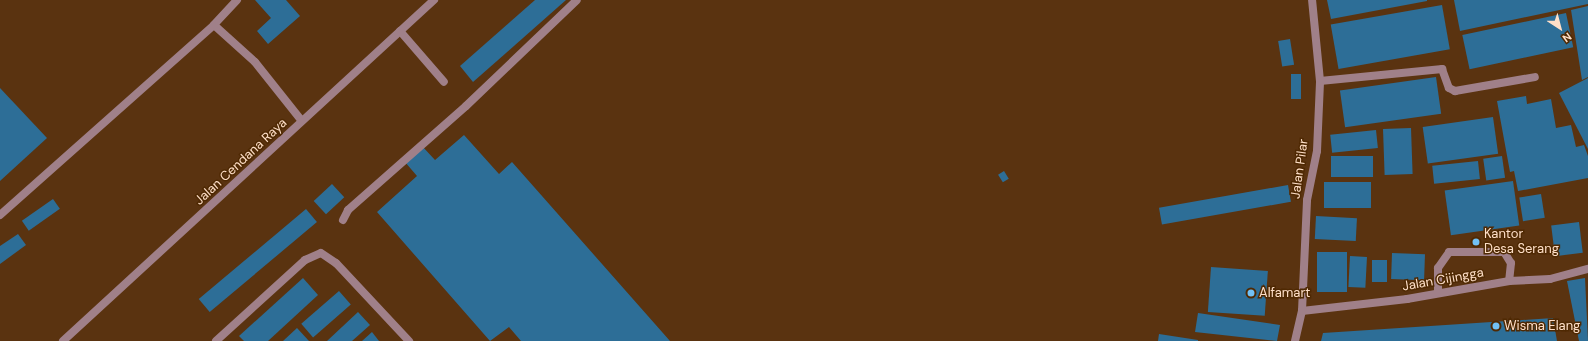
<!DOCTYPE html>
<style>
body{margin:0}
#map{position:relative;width:1588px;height:341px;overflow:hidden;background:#5a3310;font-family:"DM Sans",sans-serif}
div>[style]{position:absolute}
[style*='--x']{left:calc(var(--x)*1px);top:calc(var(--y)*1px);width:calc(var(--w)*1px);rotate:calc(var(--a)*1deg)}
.building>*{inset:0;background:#2d6e97;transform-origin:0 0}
.lane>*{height:8px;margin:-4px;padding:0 4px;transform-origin:4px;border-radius:4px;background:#a08089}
.street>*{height:8px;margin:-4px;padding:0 4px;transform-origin:4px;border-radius:4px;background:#a08089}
.dots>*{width:11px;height:11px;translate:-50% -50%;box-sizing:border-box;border:2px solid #4f2903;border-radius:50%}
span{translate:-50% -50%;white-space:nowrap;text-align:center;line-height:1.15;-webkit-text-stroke:3px #4f2903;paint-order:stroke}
.street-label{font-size:13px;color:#fedfc8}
.poi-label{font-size:13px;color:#fedfc8}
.left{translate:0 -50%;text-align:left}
.north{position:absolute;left:1540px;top:8px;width:40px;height:40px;-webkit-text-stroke:3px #4f2903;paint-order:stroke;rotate:144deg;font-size:11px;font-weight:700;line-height:16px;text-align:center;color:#fedfc8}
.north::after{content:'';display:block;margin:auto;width:14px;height:18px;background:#fedfc8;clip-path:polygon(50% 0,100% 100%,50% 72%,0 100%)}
</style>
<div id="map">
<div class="building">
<div style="clip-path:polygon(255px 0,286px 0,300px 16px,268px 44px,257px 31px,271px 18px)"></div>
<div style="clip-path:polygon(535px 0,566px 0,473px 82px,460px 66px)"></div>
<div style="clip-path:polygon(1327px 0,1427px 0,1427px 1px,1331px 19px)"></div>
<div style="clip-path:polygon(1454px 0,1588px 0,1588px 4px,1460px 31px)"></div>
<div style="left:1442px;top:5px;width:45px;height:113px;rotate:80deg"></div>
<div style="clip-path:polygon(1588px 6px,1588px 77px,1582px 80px,1571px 10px)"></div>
<div style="left:1566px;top:13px;width:35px;height:106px;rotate:78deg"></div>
<div style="left:1290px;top:39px;width:26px;height:12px;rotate:81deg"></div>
<div style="left:1301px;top:74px;width:25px;height:10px;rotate:90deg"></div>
<div style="left:1436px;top:77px;width:37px;height:97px;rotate:82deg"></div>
<div style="clip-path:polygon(1588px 78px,1588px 149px,1559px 93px)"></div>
<div style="clip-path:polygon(0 88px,47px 138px,0 181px)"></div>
<div style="clip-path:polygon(1526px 96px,1527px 104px,1551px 99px,1556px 128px,1571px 125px,1576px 147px,1584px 145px,1588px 156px,1588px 178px,1518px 191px,1514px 171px,1510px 172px,1497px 101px)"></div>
<div style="left:1493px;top:117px;width:37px;height:71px;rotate:82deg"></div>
<div style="left:1411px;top:128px;width:46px;height:28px;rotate:88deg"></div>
<div style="left:1376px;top:130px;width:18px;height:46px;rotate:84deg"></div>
<div style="clip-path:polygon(464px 135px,499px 174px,512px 162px,670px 341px,521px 341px,509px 327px,490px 341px,377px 212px,417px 176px,405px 162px,422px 146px,435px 160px)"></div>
<div style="left:1373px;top:156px;width:21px;height:42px;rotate:90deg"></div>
<div style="left:1502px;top:156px;width:22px;height:19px;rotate:82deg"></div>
<div style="left:1478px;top:161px;width:18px;height:46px;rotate:84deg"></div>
<div style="left:1004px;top:171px;width:9px;height:7px;rotate:58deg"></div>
<div style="left:1513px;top:181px;width:45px;height:69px;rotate:82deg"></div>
<div style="left:1371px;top:182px;width:26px;height:47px;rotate:90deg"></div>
<div style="left:332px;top:184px;width:18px;height:25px;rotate:47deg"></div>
<div style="left:1288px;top:185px;width:17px;height:131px;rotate:80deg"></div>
<div style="left:1541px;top:194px;width:24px;height:22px;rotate:81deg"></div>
<div style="left:53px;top:199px;width:12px;height:38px;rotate:55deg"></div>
<div style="left:306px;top:209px;width:17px;height:140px;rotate:50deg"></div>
<div style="left:1316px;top:216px;width:41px;height:23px;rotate:3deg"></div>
<div style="left:1579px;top:222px;width:31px;height:28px;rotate:83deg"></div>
<div style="clip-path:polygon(18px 234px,26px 245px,0 264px,0 246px)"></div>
<div style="left:1317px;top:252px;width:30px;height:40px"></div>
<div style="left:1392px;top:253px;width:33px;height:26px;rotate:2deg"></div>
<div style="left:1350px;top:256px;width:17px;height:31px;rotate:3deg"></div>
<div style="left:1372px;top:260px;width:15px;height:22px"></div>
<div style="left:1211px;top:267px;width:57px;height:45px;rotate:4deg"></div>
<div style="clip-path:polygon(303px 278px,318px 295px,268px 341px,244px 341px,239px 336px)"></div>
<div style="clip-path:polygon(1585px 278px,1588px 341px,1579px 341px,1567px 281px)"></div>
<div style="left:339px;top:291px;width:18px;height:50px;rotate:49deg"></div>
<div style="clip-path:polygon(358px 312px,370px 325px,352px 341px,327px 341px)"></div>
<div style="clip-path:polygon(1198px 313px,1280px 325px,1277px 341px,1195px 332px)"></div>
<div style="clip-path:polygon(1553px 318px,1557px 341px,1321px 341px,1323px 333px)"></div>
<div style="clip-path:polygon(297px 328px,309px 341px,283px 341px)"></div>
<div style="clip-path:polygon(372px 332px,379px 341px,362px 341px)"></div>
<div style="clip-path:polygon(1159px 334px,1198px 340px,1198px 341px,1158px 341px)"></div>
</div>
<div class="lane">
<div style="--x:237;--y:0;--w:34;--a:133"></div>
<div style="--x:214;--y:25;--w:55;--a:42.1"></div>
<div style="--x:255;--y:62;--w:75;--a:51.5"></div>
<div style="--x:400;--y:31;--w:67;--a:49.2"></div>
<div style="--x:1320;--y:81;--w:123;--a:-5.6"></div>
<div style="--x:1442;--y:69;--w:20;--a:70"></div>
<div style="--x:1449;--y:88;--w:7;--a:27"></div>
<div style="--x:1455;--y:91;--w:81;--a:-9.9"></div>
<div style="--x:0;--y:215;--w:286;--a:-41.6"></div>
<div style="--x:343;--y:220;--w:11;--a:-63"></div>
<div style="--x:348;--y:210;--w:157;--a:-41.4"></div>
<div style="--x:466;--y:106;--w:153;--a:-43.7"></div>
<div style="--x:1438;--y:293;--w:25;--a:-90"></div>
<div style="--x:1438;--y:268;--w:19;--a:-55"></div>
<div style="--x:1449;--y:252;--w:55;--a:0"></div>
<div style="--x:1504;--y:252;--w:13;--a:58"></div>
<div style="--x:1511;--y:263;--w:18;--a:96"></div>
<div style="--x:63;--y:341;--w:504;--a:-42.59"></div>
<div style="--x:216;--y:341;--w:120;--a:-42.3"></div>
<div style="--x:305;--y:260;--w:17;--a:-24"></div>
<div style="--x:321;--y:253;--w:18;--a:34"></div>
<div style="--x:336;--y:263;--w:107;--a:46.9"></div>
</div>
<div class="street">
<div style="--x:1302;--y:311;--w:106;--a:-6.5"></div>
<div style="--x:1407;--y:299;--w:104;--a:-10"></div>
<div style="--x:1509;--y:281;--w:41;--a:-2.8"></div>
<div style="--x:1550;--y:279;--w:39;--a:-15"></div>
<div style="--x:1295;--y:341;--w:31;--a:-77"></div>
<div style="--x:1302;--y:311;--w:111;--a:-87.4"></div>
<div style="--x:1307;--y:200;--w:50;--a:-78.5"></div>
<div style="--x:1317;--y:151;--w:70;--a:-87.5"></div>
<div style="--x:1320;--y:81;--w:81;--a:-95.6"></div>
</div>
<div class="dots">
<div style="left:1476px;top:242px;background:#72c1f5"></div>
<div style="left:1251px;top:293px;background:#72c1f5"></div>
<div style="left:1496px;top:326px;background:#72c1f5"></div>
</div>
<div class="street-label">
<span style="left:241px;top:162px;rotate:-43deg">Jalan Cendana Raya</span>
<span style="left:1300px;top:169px;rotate:-82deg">Jalan Pilar</span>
<span style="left:1443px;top:280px;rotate:-10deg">Jalan Cijingga</span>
</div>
<div class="poi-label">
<span class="left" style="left:1484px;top:242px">Kantor<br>Desa Serang</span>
<span class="left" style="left:1259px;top:293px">Alfamart</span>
<span class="left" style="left:1504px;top:326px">Wisma Elang</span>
</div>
<div class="north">N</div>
</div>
